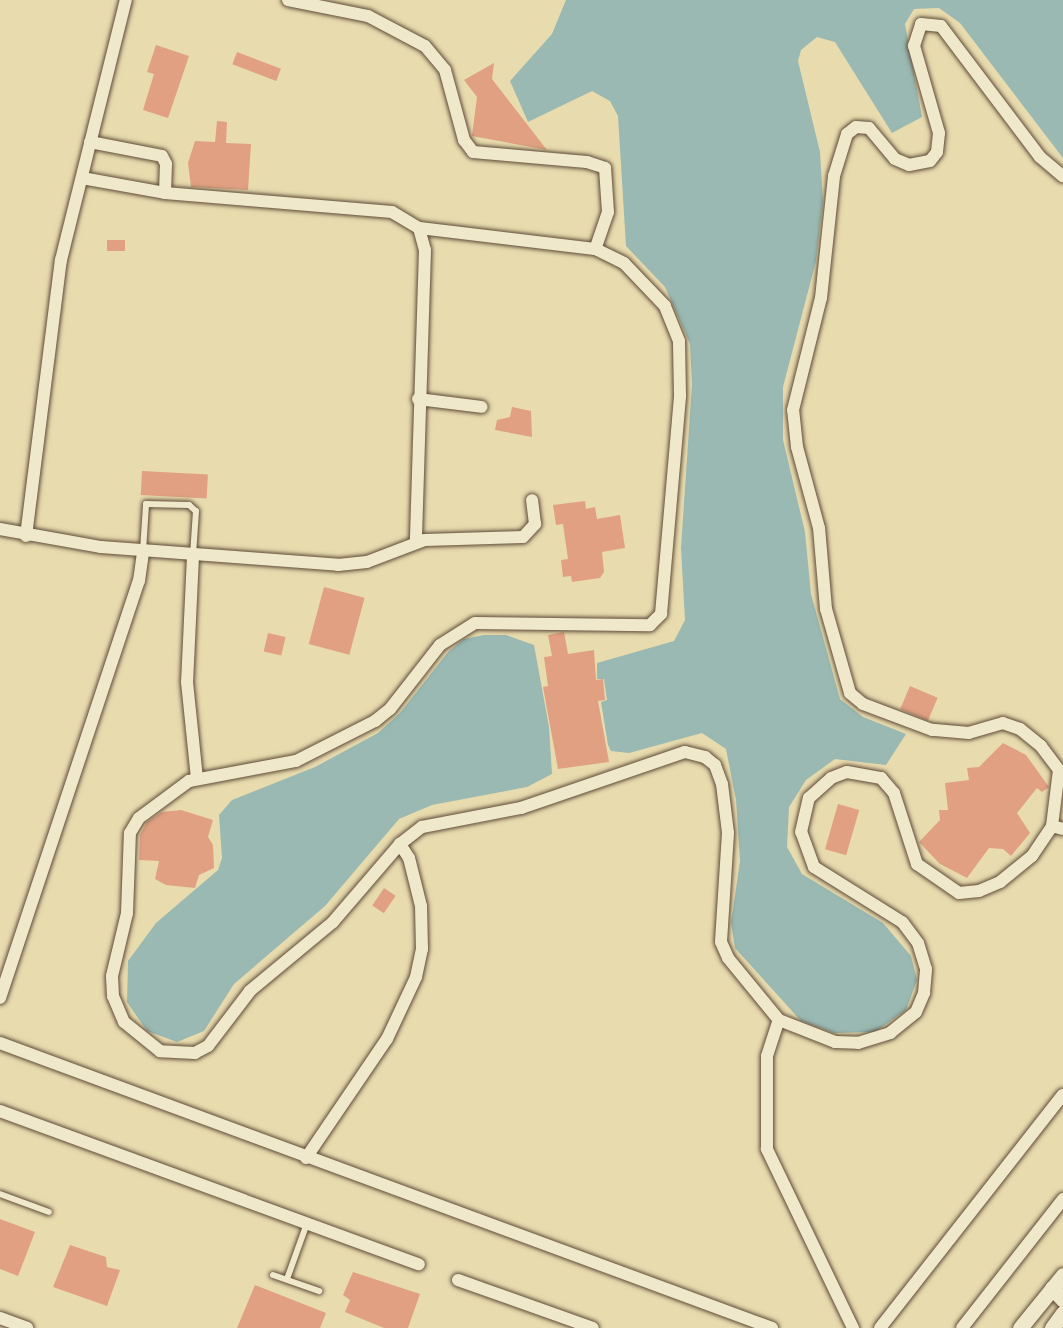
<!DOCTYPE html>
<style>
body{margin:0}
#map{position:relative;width:1063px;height:1328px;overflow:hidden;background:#e8dbae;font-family:"Gentium Book Plus",serif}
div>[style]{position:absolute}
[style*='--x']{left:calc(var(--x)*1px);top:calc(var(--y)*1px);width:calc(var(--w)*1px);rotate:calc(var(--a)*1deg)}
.water>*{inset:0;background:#99b9b2}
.building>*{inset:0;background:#e1a082;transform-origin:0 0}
.roads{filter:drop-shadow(0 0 2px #5e4b38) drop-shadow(0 0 2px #5e4b38)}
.service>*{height:6px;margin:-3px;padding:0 3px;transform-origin:3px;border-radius:3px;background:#f0e8ca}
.minor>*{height:12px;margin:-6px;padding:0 6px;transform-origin:6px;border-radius:6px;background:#f0e8ca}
.tertiary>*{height:15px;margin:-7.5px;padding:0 7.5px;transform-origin:7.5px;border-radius:7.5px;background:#f0e8ca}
span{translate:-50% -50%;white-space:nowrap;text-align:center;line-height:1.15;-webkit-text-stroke:4.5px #f0e8ca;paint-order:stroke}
</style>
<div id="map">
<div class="water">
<div style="clip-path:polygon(566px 0,1063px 0,1063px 158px,960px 23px,939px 8px,914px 9px,905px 24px,922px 117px,892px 133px,835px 42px,817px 37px,801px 50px,798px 61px,820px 152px,823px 202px,816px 261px,783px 387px,783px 440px,805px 532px,811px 594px,840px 699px,863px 717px,906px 734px,886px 765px,835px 759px,806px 780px,789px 807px,787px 847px,802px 874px,883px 923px,911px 956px,917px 980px,906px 1010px,875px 1032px,834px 1033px,801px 1021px,735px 948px,731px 923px,740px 861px,736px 800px,726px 749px,702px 733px,629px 753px,611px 751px,608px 745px,601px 702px,607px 700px,604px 679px,597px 679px,597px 663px,674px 641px,685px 620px,681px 548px,692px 384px,690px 344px,665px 287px,626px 246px,618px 116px,610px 101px,592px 91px,528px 122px,510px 81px,552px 34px)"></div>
<div style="clip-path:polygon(484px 635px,506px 635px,534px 645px,549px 727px,552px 774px,527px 787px,432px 805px,399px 819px,325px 906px,234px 984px,204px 1031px,177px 1042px,147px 1031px,127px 1002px,128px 961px,156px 923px,218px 870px,222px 858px,219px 815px,232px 800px,315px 767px,378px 733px,400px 713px,448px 652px,464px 639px)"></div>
</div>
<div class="building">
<div style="clip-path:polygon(156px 45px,189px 56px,168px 118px,143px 110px,154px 74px,147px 72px)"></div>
<div style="left:237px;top:52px;width:47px;height:13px;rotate:21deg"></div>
<div style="clip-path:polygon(494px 63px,492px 79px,547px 150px,472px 136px,477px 97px,464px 80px)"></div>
<div style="clip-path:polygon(217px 121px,227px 122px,226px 143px,251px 144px,248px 190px,191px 187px,188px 163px,195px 141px,215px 142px)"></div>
<div style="left:125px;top:240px;width:11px;height:18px;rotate:90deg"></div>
<div style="clip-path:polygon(512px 407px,531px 411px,532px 437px,495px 430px,497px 420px,510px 417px)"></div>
<div style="left:142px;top:471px;width:66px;height:24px;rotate:3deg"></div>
<div style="clip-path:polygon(585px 501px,586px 509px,595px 507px,597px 519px,620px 515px,625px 548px,602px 552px,604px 572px,600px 578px,572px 582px,571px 576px,563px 577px,561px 560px,568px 559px,563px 524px,556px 525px,553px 505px)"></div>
<div style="left:324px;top:587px;width:42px;height:59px;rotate:15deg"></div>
<div style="clip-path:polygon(564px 632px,568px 654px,594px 650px,596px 680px,603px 679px,605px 700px,598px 701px,609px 762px,558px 769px,543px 687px,548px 686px,544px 657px,552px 656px,548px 635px)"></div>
<div style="left:268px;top:633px;width:18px;height:19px;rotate:13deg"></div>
<div style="left:910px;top:686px;width:30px;height:25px;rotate:23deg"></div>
<div style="clip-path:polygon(1003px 743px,1026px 755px,1049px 787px,1042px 792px,1037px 788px,1017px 813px,1030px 833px,1011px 856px,1003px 849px,989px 848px,967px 878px,940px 864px,919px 842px,940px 820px,939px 810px,948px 810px,945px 783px,969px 780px,967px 768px,979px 767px)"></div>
<div style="left:838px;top:804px;width:22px;height:47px;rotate:16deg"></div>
<div style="clip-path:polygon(181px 810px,213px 820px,208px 837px,213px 845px,214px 868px,199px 875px,195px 888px,166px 885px,155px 879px,159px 861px,139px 860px,140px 835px,147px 822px,162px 812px)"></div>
<div style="left:384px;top:888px;width:14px;height:21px;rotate:34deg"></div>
<div style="clip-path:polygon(0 1219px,35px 1232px,18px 1276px,0 1269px)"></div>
<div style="clip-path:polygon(70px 1245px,106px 1257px,107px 1267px,120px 1270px,107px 1306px,53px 1287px)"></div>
<div style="clip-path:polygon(353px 1272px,420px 1294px,408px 1328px,384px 1328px,345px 1312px,350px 1300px,343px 1295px)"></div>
<div style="clip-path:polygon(255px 1285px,326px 1313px,320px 1328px,237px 1328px)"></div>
</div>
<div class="roads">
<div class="service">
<div style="--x:143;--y:551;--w:47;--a:-86.3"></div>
<div style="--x:146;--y:504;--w:43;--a:1.3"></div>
<div style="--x:189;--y:505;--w:9;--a:41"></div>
<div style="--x:196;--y:511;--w:44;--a:93.9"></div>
<div style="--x:0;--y:1194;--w:52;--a:20.2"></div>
<div style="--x:273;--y:1275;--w:49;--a:19.2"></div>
<div style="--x:287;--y:1279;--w:59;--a:-70.3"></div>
</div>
<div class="minor">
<div style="--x:288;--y:0;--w:82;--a:11.3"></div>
<div style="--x:368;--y:16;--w:64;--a:27.8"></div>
<div style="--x:425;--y:46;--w:31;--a:50"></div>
<div style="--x:445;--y:70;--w:73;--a:74.8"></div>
<div style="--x:464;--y:140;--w:15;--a:53"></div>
<div style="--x:473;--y:152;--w:114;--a:5"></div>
<div style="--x:587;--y:162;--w:19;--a:18"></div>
<div style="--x:605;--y:168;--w:44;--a:86.1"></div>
<div style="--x:608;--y:212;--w:39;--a:109"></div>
<div style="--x:90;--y:142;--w:73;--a:11"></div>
<div style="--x:162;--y:156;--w:9;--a:63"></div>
<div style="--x:166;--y:164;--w:29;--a:92"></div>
<div style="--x:82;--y:178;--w:84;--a:10.2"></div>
<div style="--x:165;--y:193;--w:228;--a:4.8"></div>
<div style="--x:392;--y:212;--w:31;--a:31"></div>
<div style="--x:419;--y:228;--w:23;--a:75"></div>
<div style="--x:425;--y:250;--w:292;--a:91.8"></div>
<div style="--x:418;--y:399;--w:64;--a:7.1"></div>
<div style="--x:0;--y:529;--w:103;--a:10.1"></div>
<div style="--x:101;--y:547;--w:238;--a:4.3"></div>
<div style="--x:338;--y:565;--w:29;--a:-6"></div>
<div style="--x:367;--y:562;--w:62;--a:-20.8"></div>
<div style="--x:425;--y:540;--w:98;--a:-1.8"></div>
<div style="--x:523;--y:537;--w:18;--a:-47"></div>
<div style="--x:535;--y:524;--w:24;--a:-97"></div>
<div style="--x:26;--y:536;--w:278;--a:-82.8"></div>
<div style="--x:61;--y:260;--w:268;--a:-76"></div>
<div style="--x:193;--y:556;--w:126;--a:92.7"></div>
<div style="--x:187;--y:682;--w:97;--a:84.1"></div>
<div style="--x:1052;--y:826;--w:56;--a:-82.9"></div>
<div style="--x:1059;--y:770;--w:30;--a:-127"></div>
<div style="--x:1041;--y:746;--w:27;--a:-141"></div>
<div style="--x:1020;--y:729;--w:18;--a:-161"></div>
<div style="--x:1003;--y:723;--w:35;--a:164"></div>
<div style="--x:969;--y:733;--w:37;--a:-175"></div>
<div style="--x:932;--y:730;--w:74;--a:-159.4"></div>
<div style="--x:863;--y:704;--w:17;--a:-140"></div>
<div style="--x:850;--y:693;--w:87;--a:-105.9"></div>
<div style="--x:826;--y:609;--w:81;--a:-94.9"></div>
<div style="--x:819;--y:528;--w:84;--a:-105.2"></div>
<div style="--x:797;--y:447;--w:37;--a:-96"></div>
<div style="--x:793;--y:410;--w:115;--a:-76"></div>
<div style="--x:821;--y:298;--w:123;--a:-83.9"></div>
<div style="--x:834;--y:176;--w:44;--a:-72.8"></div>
<div style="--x:847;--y:134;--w:11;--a:-38"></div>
<div style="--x:856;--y:127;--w:13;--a:4"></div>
<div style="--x:869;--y:128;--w:40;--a:50"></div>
<div style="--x:895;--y:159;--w:15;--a:23"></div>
<div style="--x:909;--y:165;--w:21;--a:-11"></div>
<div style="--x:930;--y:161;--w:11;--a:-52"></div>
<div style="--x:937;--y:152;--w:19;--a:-84"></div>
<div style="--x:939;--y:133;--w:91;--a:-106"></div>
<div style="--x:914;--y:46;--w:23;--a:-72"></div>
<div style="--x:921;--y:24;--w:20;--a:6"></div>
<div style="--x:941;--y:26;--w:164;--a:52.9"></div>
<div style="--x:1040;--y:157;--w:30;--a:40"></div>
<div style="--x:400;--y:844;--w:103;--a:130.7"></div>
<div style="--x:333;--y:922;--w:108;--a:140.3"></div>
<div style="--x:250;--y:991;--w:69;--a:127.4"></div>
<div style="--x:208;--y:1046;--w:15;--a:152"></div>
<div style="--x:195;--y:1053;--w:35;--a:-177"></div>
<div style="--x:160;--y:1051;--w:46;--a:-141.1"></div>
<div style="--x:124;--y:1022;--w:28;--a:-113"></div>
<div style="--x:113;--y:996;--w:20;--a:-93"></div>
<div style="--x:112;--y:976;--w:65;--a:-76.6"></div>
<div style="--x:127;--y:913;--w:80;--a:-87.9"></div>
<div style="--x:130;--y:833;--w:17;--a:-59"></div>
<div style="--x:139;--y:818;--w:62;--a:-36.5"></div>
<div style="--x:189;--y:781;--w:109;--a:-10.6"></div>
<div style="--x:296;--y:761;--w:89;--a:-26.9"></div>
<div style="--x:375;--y:721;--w:19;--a:-39"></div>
<div style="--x:390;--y:709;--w:81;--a:-52"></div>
<div style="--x:440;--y:645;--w:41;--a:-32.2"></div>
<div style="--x:475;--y:623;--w:175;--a:0.7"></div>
<div style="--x:650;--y:625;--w:16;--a:-45"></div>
<div style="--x:661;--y:614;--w:220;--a:-85"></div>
<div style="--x:680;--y:395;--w:54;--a:-91.1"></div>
<div style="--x:679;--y:341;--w:38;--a:-112"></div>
<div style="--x:665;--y:306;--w:59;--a:-133.6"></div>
<div style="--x:624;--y:263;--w:32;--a:-154"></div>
<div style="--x:595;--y:249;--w:177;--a:-173.2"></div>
<div style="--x:0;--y:998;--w:440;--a:-71.6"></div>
<div style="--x:139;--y:581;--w:30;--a:-82"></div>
<div style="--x:0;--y:1043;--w:823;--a:20.26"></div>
<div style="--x:0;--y:1111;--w:446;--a:20.1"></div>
<div style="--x:306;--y:1158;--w:144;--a:-55.8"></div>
<div style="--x:387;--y:1039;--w:68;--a:-64.9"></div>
<div style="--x:416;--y:977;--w:29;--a:-78"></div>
<div style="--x:422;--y:949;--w:43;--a:-91.3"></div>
<div style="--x:421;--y:906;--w:49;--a:-104"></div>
<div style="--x:409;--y:858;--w:17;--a:-123"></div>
<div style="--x:400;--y:844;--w:28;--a:-38"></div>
<div style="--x:422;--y:827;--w:101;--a:-10.9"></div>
<div style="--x:521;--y:808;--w:173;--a:-18.9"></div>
<div style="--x:685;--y:752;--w:21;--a:14"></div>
<div style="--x:705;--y:757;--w:13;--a:39"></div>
<div style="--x:715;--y:765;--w:20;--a:70"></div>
<div style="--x:722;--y:784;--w:49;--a:83"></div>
<div style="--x:728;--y:833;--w:109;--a:93.7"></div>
<div style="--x:721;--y:942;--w:17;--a:66"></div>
<div style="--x:728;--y:958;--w:80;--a:50.6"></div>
<div style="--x:458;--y:1280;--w:143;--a:19.6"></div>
<div style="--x:0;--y:1318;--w:29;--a:20"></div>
<div style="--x:853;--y:1328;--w:199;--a:-115.7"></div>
<div style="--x:767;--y:1149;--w:93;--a:-90"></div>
<div style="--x:767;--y:1056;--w:38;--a:-72"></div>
<div style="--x:779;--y:1020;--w:60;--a:21.4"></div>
<div style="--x:835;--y:1042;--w:23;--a:2"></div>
<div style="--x:858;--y:1043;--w:34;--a:-17"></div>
<div style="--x:890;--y:1033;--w:33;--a:-39"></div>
<div style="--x:916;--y:1012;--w:21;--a:-67"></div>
<div style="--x:924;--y:993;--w:24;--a:-85"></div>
<div style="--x:926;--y:969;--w:27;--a:-107"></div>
<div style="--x:918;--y:943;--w:26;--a:-127"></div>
<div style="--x:902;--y:922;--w:104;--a:-148"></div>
<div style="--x:814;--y:867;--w:37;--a:-110"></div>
<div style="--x:801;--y:832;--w:35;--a:-77"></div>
<div style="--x:809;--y:798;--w:30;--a:-42"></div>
<div style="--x:831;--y:778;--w:17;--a:-21"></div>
<div style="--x:847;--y:772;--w:35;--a:10"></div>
<div style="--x:881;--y:778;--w:20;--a:49"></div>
<div style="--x:894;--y:793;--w:75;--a:72.1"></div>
<div style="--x:917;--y:864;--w:51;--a:34.6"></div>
<div style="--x:959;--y:893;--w:20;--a:-6"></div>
<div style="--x:979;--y:891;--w:23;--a:-23"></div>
<div style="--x:1000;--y:882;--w:41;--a:-39.1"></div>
<div style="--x:1032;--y:856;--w:36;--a:-56"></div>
<div style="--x:1052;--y:826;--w:11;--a:15"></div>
<div style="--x:880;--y:1328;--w:296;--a:-51.9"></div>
<div style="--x:962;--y:1328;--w:164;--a:-51.9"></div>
</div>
<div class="tertiary">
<div style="--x:1052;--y:1288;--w:16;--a:47"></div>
<div style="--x:1020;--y:1328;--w:68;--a:-50.9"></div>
<div style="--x:1052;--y:1328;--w:19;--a:-54"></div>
</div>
</div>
</div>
